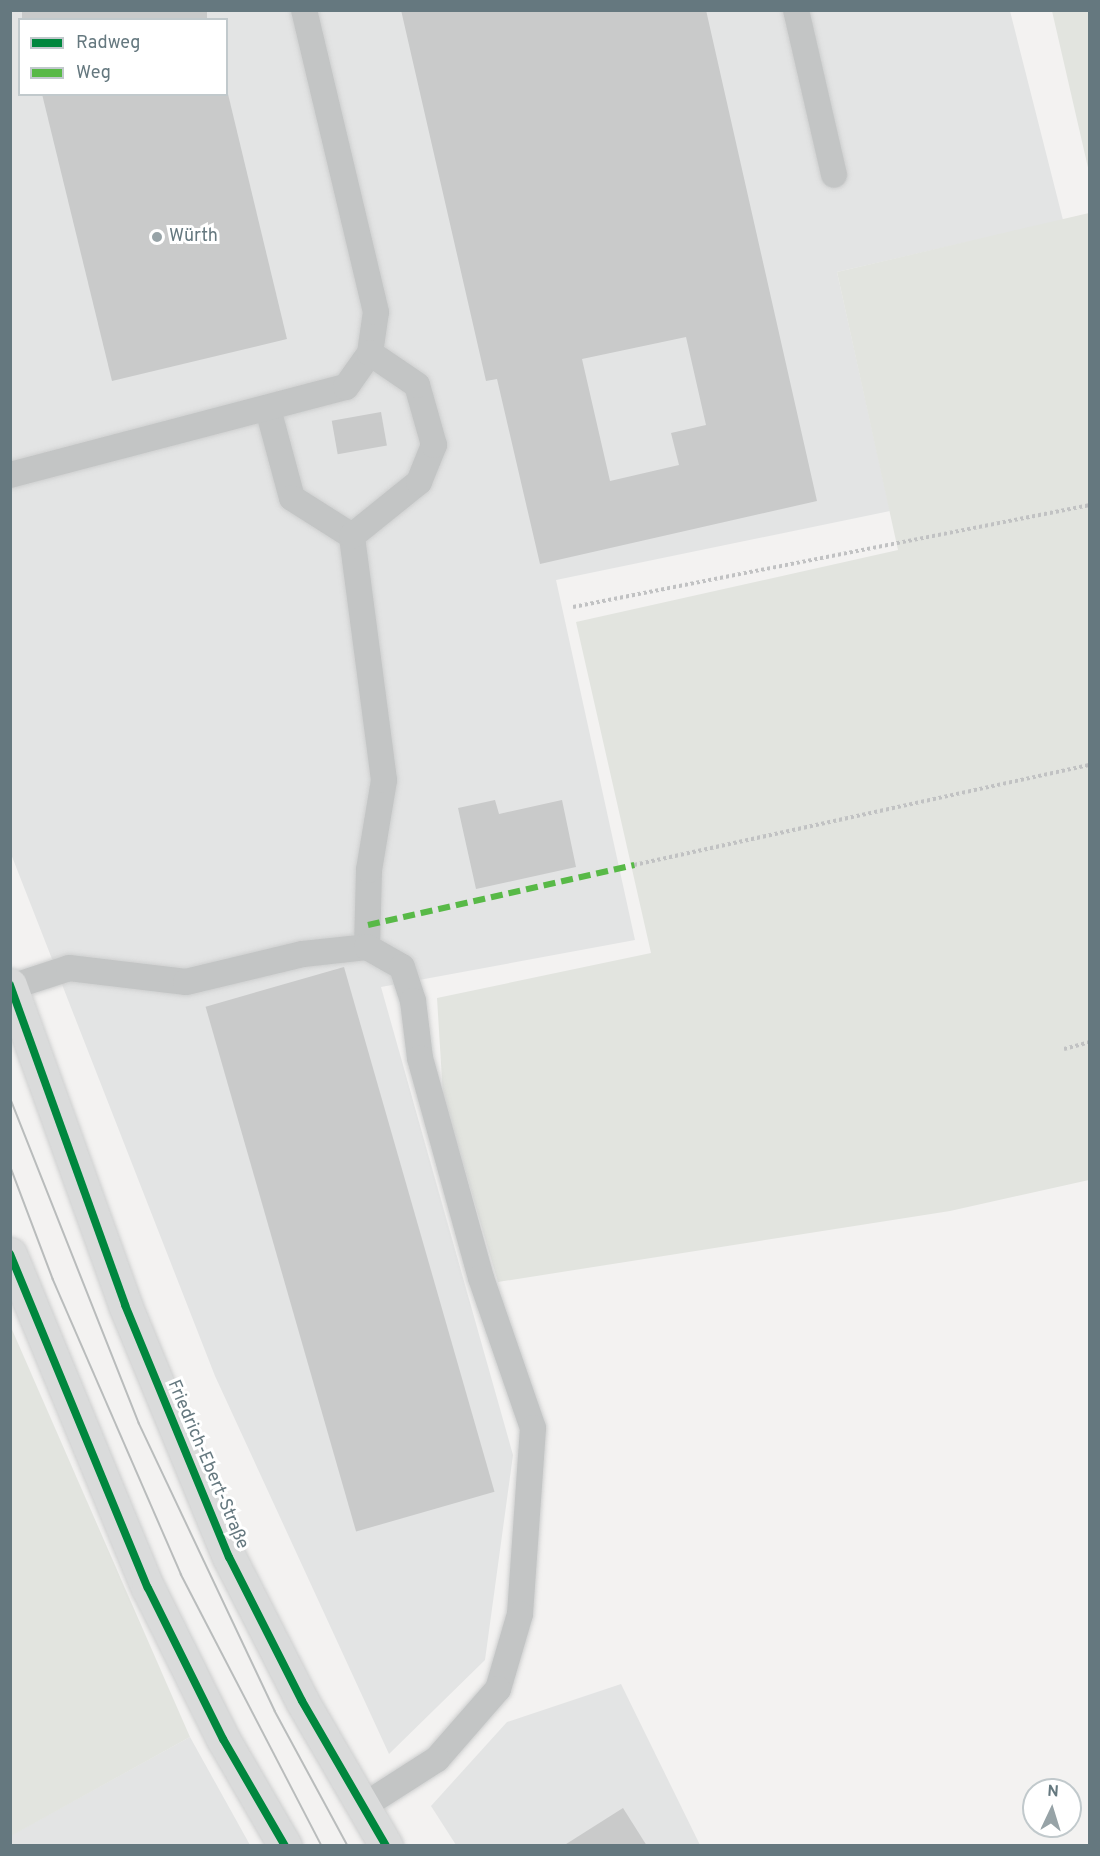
<!DOCTYPE html>
<meta charset="utf-8">
<style>
body{margin:0}
#map{position:relative;width:1100px;height:1856px;overflow:hidden;background:#f3f2f1;font-family:Overpass,sans-serif}
div>[style]{position:absolute}
[style*='--x']{left:calc(var(--x)*1px);top:calc(var(--y)*1px);width:calc(var(--w)*1px);rotate:calc(var(--a)*1deg)}
.built>*{inset:0;background:#e3e4e4}
.green>*{inset:0;background:#e2e4df}
.building>*{inset:0;background:#c9caca;transform-origin:0 0}
.path>*{height:4px;margin-top:-2px;transform-origin:0;background:repeating-linear-gradient(90deg,#c1c2c3 0 3px,transparent 0 6px)}
.roads{filter:drop-shadow(0 0 2px #cecfcf) drop-shadow(0 0 2px #cecfcf)}
.service>*{height:26px;margin:-13px;padding:0 13px;transform-origin:13px;border-radius:13px;background:#c3c5c5}
.secondary>*{height:33px;margin:-16.5px;padding:0 16.5px;transform-origin:16.5px;border-radius:16.5px;background:#dadbdb}
.tram>*{height:1.5px;margin:-0.75px;padding:0 0.75px;transform-origin:0.75px;border-radius:0.75px;background:#b9bcbc}
.quiet>*{height:6px;margin-top:-3px;transform-origin:0;background:repeating-linear-gradient(90deg,#58b947 0 12px,transparent 0 18px)}
.cycleway>*{height:8px;margin:-4px;padding:0 4px;transform-origin:4px;border-radius:4px;background:#00873e}
.dots>*{width:16px;height:16px;translate:-50% -50%;box-sizing:border-box;border:3px solid #fff;border-radius:50%}
span{translate:-50% -50%;white-space:nowrap;text-align:center;line-height:1.15;-webkit-text-stroke:6px #fff;paint-order:stroke}
.poi-label{font-size:18px;color:#65787f}
.left{translate:0 -50%;text-align:left}
.street-label{font-size:18px;color:#65787f}
.frame{position:absolute;inset:0;border:12px solid #65787f;pointer-events:none}
.legend{position:absolute;left:18px;top:18px;width:210px;height:78px;box-sizing:border-box;background:#fff;border:2px solid #c1c9cc;margin:0;padding:8px 10px;list-style:none;font-size:18px;color:#65787f}
.legend li{display:flex;align-items:center;gap:12px;height:30px}
.legend b{width:30px;border:2px solid #c1c9cc}
.north{position:absolute;left:1022px;top:1778px;width:60px;height:60px;box-sizing:border-box;background:#fff;border:2px solid #c1c9cc;border-radius:50%;rotate:4deg;font-size:16px;font-weight:700;line-height:24px;text-align:center;color:#65787f}
.north::after{content:'';display:block;margin:auto;width:21px;height:27px;background:#97a3a7;clip-path:polygon(50% 0,100% 100%,50% 72%,0 100%)}
</style>
<div id="map">
<div class="built">
<div style="clip-path:polygon(evenodd,11px 11px,1010px 11px,1063px 220px,837px 272px,890px 511px,556px 580px,635px 940px,381px 987px,513px 1455px,485px 1660px,389px 1754px,215px 1376px,11px 854px,11px 11px,20px 20px,226px 20px,226px 94px,20px 94px,20px 20px)"></div>
<div style="clip-path:polygon(621px 1684px,700px 1845px,456px 1845px,431px 1806px,507px 1722px)"></div>
<div style="clip-path:polygon(190px 1737px,250px 1845px,11px 1846px,10px 1836px)"></div>
</div>
<div class="green">
<div style="clip-path:polygon(1052px 11px,1089px 11px,1089px 172px)"></div>
<div style="clip-path:polygon(1089px 213px,1089px 1180px,950px 1211px,498px 1282px,443px 1096px,437px 998px,651px 953px,576px 622px,898px 550px,837px 272px)"></div>
<div style="clip-path:polygon(10px 1325px,190px 1737px,11px 1836px,10px 1836px)"></div>
</div>
<div class="building">
<div style="left:22px;top:10px;width:185px;height:10px"></div>
<div style="clip-path:polygon(evenodd,401px 10px,706px 10px,817px 501px,540px 564px,497px 379px,486px 381px,401px 10px,686px 337px,706px 425px,671px 433px,679px 465px,610px 481px,582px 359px,686px 337px)"></div>
<div style="clip-path:polygon(42px 94px,228px 94px,287px 339px,112px 381px)"></div>
<div style="left:381px;top:412px;width:34px;height:50px;rotate:80deg"></div>
<div style="clip-path:polygon(495px 800px,499px 814px,562px 800px,576px 867px,476px 889px,458px 808px)"></div>
<div style="left:344px;top:967px;width:546px;height:144px;rotate:74deg"></div>
<div style="clip-path:polygon(623px 1808px,647px 1846px,563px 1846px)"></div>
</div>
<div class="path">
<div style="--x:573;--y:607;--w:527;--a:-11.16"></div>
<div style="--x:634;--y:865;--w:467;--a:-12.4"></div>
<div style="--x:1064;--y:1049;--w:27;--a:-15"></div>
</div>
<div class="roads">
<div class="service">
<div style="--x:796;--y:10;--w:169;--a:77"></div>
<div style="--x:268;--y:409;--w:92;--a:74.9"></div>
<div style="--x:292;--y:498;--w:71;--a:32.3"></div>
<div style="--x:10;--y:475;--w:347;--a:-14.7"></div>
<div style="--x:346;--y:387;--w:42;--a:-54.8"></div>
<div style="--x:370;--y:353;--w:41;--a:-81.7"></div>
<div style="--x:376;--y:312;--w:310;--a:-103.4"></div>
<div style="--x:367;--y:947;--w:77;--a:-88.5"></div>
<div style="--x:369;--y:870;--w:91;--a:-80.5"></div>
<div style="--x:384;--y:780;--w:246;--a:-97.5"></div>
<div style="--x:352;--y:536;--w:86;--a:-38.9"></div>
<div style="--x:419;--y:482;--w:40;--a:-68"></div>
<div style="--x:434;--y:445;--w:62;--a:-105.8"></div>
<div style="--x:417;--y:385;--w:57;--a:-145.8"></div>
<div style="--x:11;--y:987;--w:61;--a:-18.1"></div>
<div style="--x:69;--y:968;--w:118;--a:6.8"></div>
<div style="--x:186;--y:982;--w:120;--a:-13.5"></div>
<div style="--x:303;--y:954;--w:64;--a:-6.2"></div>
<div style="--x:367;--y:947;--w:40;--a:29.7"></div>
<div style="--x:402;--y:967;--w:36;--a:72"></div>
<div style="--x:413;--y:1001;--w:57;--a:83"></div>
<div style="--x:420;--y:1058;--w:228;--a:74.5"></div>
<div style="--x:481;--y:1278;--w:159;--a:70.9"></div>
<div style="--x:533;--y:1428;--w:186;--a:94"></div>
<div style="--x:520;--y:1614;--w:78;--a:106.3"></div>
<div style="--x:498;--y:1689;--w:93;--a:131.1"></div>
<div style="--x:437;--y:1759;--w:89;--a:147.4"></div>
</div>
<div class="secondary">
<div style="--x:10;--y:985;--w:340;--a:70.2"></div>
<div style="--x:125;--y:1305;--w:273;--a:67.6"></div>
<div style="--x:229;--y:1557;--w:161;--a:63.1"></div>
<div style="--x:302;--y:1701;--w:168;--a:59.9"></div>
<div style="--x:10;--y:1254;--w:361;--a:67.6"></div>
<div style="--x:148;--y:1588;--w:169;--a:63.6"></div>
<div style="--x:223;--y:1739;--w:124;--a:59.9"></div>
</div>
</div>
<div class="tram">
<div style="--x:10;--y:1097;--w:351;--a:68.4"></div>
<div style="--x:139;--y:1423;--w:318;--a:64.7"></div>
<div style="--x:275;--y:1711;--w:153;--a:61.6"></div>
<div style="--x:10;--y:1165;--w:122;--a:69.3"></div>
<div style="--x:53;--y:1279;--w:322;--a:66.5"></div>
<div style="--x:181;--y:1574;--w:306;--a:62.6"></div>
</div>
<div class="quiet">
<div style="--x:368;--y:925;--w:273;--a:-12.7"></div>
</div>
<div class="cycleway">
<div style="--x:10;--y:985;--w:340;--a:70.2"></div>
<div style="--x:125;--y:1305;--w:273;--a:67.6"></div>
<div style="--x:229;--y:1557;--w:161;--a:63.1"></div>
<div style="--x:302;--y:1701;--w:168;--a:59.9"></div>
<div style="--x:10;--y:1254;--w:361;--a:67.6"></div>
<div style="--x:148;--y:1588;--w:169;--a:63.6"></div>
<div style="--x:223;--y:1739;--w:124;--a:59.9"></div>
</div>
<div class="dots">
<div style="left:157px;top:237px;background:#97a3a7"></div>
</div>
<div class="poi-label">
<span class="left" style="left:169px;top:237px">Würth</span>
</div>
<div class="street-label">
<span style="left:207px;top:1465px;rotate:67deg">Friedrich-Ebert-Straße</span>
</div>
<div class="frame"></div>
<ul class="legend">
<li><b style="height:8px;background:#00873e"></b>Radweg</li>
<li><b style="height:8px;background:#58b947"></b>Weg</li>
</ul>
<div class="north">N</div>
</div>
